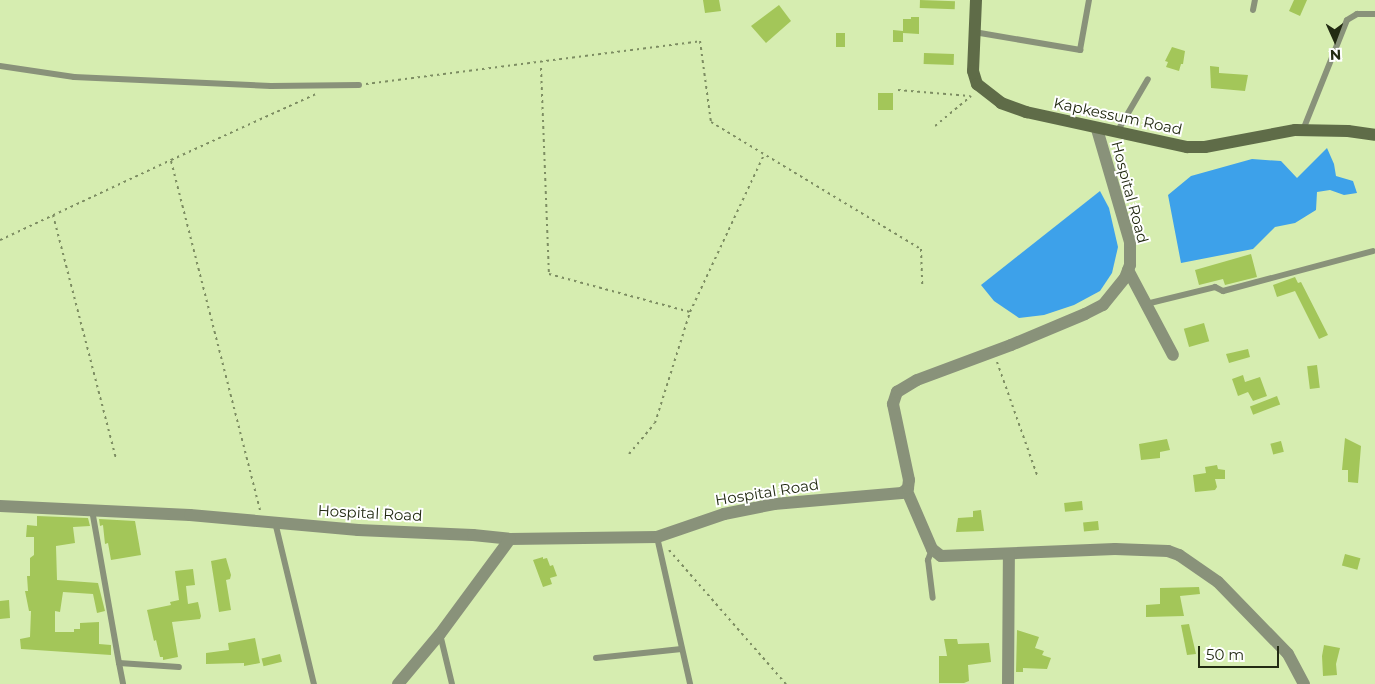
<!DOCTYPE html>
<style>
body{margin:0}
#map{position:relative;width:1375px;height:684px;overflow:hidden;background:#d6edb0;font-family:Montserrat,sans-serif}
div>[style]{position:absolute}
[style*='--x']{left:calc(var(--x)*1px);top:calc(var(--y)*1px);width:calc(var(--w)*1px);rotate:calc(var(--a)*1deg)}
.water>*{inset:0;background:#3da1ea}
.building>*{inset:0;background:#a3c659;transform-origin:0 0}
.path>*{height:2px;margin-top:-1px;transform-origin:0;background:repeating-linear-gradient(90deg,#7d8d62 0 2.5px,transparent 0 6.5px)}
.lane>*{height:6px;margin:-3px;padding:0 3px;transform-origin:3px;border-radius:3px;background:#89927a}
.street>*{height:12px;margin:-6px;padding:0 6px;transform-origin:6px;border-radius:6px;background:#89927a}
.secondary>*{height:12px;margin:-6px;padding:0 6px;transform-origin:6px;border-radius:6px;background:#5f6c48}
span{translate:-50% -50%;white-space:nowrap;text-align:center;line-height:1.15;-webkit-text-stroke:4px #fff;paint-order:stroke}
.street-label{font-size:15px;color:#232b13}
.north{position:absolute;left:1310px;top:15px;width:50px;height:50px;-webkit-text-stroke:4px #fff;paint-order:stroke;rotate:178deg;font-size:14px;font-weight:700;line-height:20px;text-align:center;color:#232b13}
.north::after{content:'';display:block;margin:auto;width:18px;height:22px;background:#232b13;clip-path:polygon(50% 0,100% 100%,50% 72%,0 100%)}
.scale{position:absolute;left:1198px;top:646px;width:81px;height:22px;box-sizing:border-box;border:2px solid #232b13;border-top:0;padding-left:6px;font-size:15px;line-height:18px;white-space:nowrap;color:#232b13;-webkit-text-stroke:4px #fff;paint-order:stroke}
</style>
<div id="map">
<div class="water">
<div style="clip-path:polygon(1327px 148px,1334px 164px,1336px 176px,1353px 181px,1357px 193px,1344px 195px,1330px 190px,1317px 192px,1316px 210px,1295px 223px,1275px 227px,1253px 249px,1181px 263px,1168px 195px,1191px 176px,1252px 159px,1281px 161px,1297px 178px)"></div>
<div style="clip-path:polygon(1100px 191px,1109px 208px,1118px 247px,1112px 273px,1100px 291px,1074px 305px,1044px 315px,1019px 318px,994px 301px,981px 285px)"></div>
</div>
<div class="building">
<div style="clip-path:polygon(703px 0,719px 0,721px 11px,705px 13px)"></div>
<div style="left:920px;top:0;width:35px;height:8px;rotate:2deg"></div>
<div style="clip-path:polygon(1294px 0,1307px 0,1300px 16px,1289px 11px)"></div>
<div style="clip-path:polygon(779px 5px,791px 21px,766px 43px,751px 26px)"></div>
<div style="clip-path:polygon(911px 17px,919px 17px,919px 34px,903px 33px,903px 42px,893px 42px,893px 30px,903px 31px,903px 19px,911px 19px)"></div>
<div style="left:836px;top:33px;width:9px;height:14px"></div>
<div style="clip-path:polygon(1172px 47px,1185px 51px,1183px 64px,1181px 64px,1179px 71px,1166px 67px,1168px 62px,1165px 61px)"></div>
<div style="left:924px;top:53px;width:30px;height:11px;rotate:2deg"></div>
<div style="clip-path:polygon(1210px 66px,1219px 67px,1219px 73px,1248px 75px,1245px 91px,1211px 88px)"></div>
<div style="left:878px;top:93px;width:15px;height:17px"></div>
<div style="clip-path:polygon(1251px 254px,1257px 277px,1225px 285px,1223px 279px,1199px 285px,1195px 270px)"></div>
<div style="clip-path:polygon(1295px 277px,1298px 283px,1301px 282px,1328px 335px,1319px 339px,1295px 291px,1277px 297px,1273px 285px)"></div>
<div style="left:1204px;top:323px;width:19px;height:21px;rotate:74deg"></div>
<div style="clip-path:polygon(1248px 349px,1250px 357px,1229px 363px,1226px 354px)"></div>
<div style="left:1317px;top:365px;width:23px;height:10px;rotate:83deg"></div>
<div style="clip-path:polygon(1243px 375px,1245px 382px,1260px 377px,1267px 396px,1253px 401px,1248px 392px,1238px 396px,1232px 379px)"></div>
<div style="left:1277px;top:396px;width:9px;height:29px;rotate:69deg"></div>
<div style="clip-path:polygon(1345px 438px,1361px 446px,1358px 483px,1348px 482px,1348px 470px,1342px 470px)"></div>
<div style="clip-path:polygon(1167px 439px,1170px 450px,1160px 452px,1160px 458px,1141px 460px,1139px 444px)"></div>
<div style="left:1281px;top:441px;width:11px;height:11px;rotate:75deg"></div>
<div style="clip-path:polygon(1217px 465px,1218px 469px,1225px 470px,1225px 479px,1215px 479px,1217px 487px,1215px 490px,1195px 492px,1193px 475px,1206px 473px,1205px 467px)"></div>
<div style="left:1082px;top:501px;width:9px;height:18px;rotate:84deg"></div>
<div style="clip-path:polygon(981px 510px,984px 531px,956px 532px,958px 518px,973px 517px,973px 511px)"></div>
<div style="clip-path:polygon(37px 516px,88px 518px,90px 526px,73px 527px,75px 543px,56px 546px,57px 580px,98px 583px,105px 611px,97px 613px,93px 594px,63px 592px,60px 612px,55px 611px,55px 632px,74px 632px,74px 629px,80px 629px,80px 623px,99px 622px,99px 644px,111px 645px,111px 655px,21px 649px,20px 639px,30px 637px,31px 611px,29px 611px,25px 591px,28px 591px,27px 576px,30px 576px,30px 558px,34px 555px,34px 537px,26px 537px,27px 525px,37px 526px)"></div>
<div style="clip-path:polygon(99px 519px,135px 521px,141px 555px,111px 560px,108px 543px,105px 544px,103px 525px,100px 526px)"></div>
<div style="left:1098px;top:521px;width:9px;height:15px;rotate:84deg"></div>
<div style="left:1345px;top:554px;width:16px;height:12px;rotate:15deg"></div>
<div style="clip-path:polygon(543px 557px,543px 559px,547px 558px,550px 566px,553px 565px,557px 576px,550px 578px,552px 584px,543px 587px,533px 560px)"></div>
<div style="clip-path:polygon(226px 558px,231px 575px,230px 579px,226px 580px,231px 610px,219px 612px,211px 561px)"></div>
<div style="clip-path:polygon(193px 569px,195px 585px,186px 586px,188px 604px,198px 602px,201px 616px,200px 619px,172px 622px,178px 657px,163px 660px,163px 657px,160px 657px,156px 640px,154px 641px,147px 610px,171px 605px,170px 602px,179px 600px,175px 571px)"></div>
<div style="clip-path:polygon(1199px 587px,1200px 594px,1180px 596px,1184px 616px,1146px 617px,1146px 605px,1160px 604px,1160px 588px)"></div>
<div style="clip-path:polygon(9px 600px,10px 618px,0 619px,0 601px)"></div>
<div style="clip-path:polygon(1189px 624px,1196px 654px,1187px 655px,1181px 625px)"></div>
<div style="clip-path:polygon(1017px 630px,1039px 637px,1035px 648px,1044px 651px,1042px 655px,1051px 658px,1047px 669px,1023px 668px,1023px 672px,1016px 672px)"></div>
<div style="clip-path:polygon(255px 638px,260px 663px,244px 666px,244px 663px,206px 664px,206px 653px,229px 650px,228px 643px)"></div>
<div style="clip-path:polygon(944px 639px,957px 639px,958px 644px,989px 643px,991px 662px,968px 665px,969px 681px,964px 683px,939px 683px,939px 656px,947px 656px)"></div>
<div style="clip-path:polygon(1324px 645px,1340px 648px,1336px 664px,1337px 675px,1323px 676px,1322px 656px)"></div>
<div style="left:280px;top:654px;width:8px;height:19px;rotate:76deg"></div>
</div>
<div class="path">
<div style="--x:541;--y:68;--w:206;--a:87.8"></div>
<div style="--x:549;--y:274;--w:146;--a:15.1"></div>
<div style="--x:366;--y:84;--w:337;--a:-7.3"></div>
<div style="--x:700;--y:41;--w:82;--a:82.3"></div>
<div style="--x:711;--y:122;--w:245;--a:31.2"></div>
<div style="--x:921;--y:249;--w:35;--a:88"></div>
<div style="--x:898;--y:90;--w:72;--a:4.8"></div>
<div style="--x:935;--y:126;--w:47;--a:-39.8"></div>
<div style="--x:53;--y:215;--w:251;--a:75.5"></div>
<div style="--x:0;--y:240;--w:189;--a:-25.1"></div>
<div style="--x:997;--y:362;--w:123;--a:70.5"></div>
<div style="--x:629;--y:454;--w:40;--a:-50"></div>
<div style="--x:655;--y:423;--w:116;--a:-72.5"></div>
<div style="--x:690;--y:312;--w:174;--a:-64.8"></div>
<div style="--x:260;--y:510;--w:361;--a:-104.3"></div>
<div style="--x:171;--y:160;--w:159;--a:-24.5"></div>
<div style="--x:669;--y:550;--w:178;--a:48.9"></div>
</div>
<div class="lane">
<div style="--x:1253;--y:10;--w:10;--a:-79"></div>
<div style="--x:974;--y:32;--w:108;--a:9.6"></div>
<div style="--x:1080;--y:50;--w:51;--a:-79.8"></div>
<div style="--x:0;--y:66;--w:75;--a:8.5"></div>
<div style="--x:74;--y:77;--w:197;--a:2.6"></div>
<div style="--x:271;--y:86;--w:88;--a:-0.7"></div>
<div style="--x:1303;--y:130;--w:118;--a:-68.2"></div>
<div style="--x:1347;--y:20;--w:12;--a:-31"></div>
<div style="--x:1357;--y:14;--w:18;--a:0"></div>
<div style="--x:1117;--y:132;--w:61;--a:-59.7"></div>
<div style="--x:1146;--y:304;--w:71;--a:-13.8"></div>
<div style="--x:1215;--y:287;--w:9;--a:27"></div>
<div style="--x:1223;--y:291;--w:155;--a:-14.9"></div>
<div style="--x:92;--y:510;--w:155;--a:80"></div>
<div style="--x:119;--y:663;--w:60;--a:3.8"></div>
<div style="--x:275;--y:522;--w:167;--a:76.5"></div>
<div style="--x:657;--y:537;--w:151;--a:77.3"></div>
<div style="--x:932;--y:549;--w:12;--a:110"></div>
<div style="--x:928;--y:560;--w:38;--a:83"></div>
<div style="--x:440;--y:634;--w:51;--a:76.5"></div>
<div style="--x:596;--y:658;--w:86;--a:-6"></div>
<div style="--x:119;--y:663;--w:21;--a:79"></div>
</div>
<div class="street">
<div style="--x:1128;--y:270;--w:96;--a:62.1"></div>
<div style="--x:907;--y:491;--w:63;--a:66.7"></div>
<div style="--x:932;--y:549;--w:11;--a:38"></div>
<div style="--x:941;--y:556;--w:174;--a:-2.3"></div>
<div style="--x:1115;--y:549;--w:53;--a:2.2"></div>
<div style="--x:1168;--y:551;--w:12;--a:20"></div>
<div style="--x:1179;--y:555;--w:47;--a:34.7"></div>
<div style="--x:1218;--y:582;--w:100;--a:45.8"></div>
<div style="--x:1288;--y:654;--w:34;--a:62"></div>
<div style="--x:0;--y:506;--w:190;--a:2.7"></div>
<div style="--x:190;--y:515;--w:169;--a:5.1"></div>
<div style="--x:358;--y:530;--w:115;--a:2.5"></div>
<div style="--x:473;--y:535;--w:37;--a:6"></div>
<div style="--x:510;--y:539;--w:147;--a:-0.8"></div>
<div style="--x:657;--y:537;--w:71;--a:-18.9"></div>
<div style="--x:724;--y:514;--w:51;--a:-11.3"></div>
<div style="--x:774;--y:504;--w:128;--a:-4.9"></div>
<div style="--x:902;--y:493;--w:8;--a:-40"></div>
<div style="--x:908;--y:488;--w:8;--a:-83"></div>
<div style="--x:909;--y:480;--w:78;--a:-101.9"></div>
<div style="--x:893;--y:404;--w:13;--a:-72"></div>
<div style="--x:897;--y:392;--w:23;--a:-31"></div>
<div style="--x:917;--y:380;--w:100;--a:-20.4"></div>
<div style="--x:1011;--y:345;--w:80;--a:-22.7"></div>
<div style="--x:1085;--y:314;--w:20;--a:-27"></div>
<div style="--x:1103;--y:305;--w:35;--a:-51"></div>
<div style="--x:1125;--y:278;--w:14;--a:-69"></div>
<div style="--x:1130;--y:265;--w:23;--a:-90"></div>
<div style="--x:1130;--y:242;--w:118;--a:-106.3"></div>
<div style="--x:398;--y:684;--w:65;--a:-50"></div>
<div style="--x:440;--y:634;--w:118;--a:-53.6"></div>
<div style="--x:1008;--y:684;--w:130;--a:-89.6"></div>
</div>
<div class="secondary">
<div style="--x:976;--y:0;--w:71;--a:92.4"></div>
<div style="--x:973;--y:71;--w:14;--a:73"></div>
<div style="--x:977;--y:84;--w:31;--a:38"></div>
<div style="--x:1001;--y:103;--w:27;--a:20"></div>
<div style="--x:1026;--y:112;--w:165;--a:12.3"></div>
<div style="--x:1187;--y:147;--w:18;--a:0"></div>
<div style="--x:1205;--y:147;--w:92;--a:-10.7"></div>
<div style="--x:1295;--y:130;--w:53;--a:1.1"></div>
<div style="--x:1348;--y:131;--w:27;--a:8"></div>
</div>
<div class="street-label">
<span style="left:1118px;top:116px;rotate:12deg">Kapkessum Road</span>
<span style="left:1130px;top:192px;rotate:75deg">Hospital Road</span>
<span style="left:767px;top:492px;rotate:-9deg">Hospital Road</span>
<span style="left:370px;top:513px;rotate:3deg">Hospital Road</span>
</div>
<div class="north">N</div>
<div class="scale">50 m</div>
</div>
